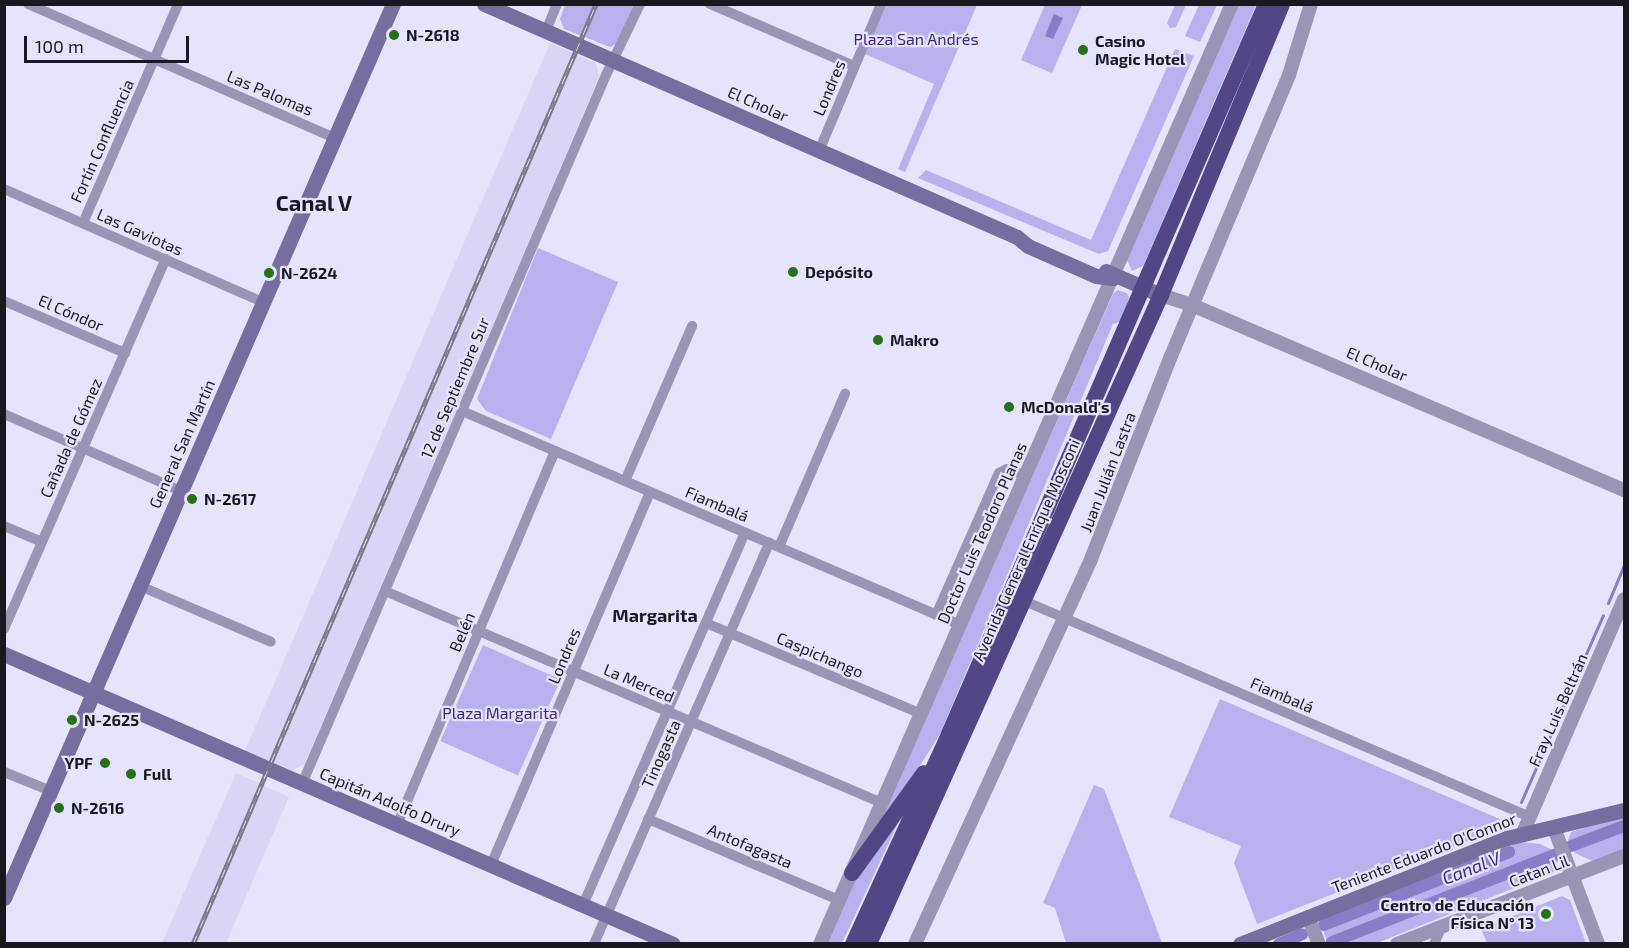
<!DOCTYPE html>
<meta charset="utf-8">
<style>
body{margin:0}
#map{position:relative;width:1629px;height:948px;overflow:hidden;background:#e5e3fd;font-family:"Exo 2",sans-serif}
div>[style]{position:absolute}
[style*='--x']{left:calc(var(--x)*1px);top:calc(var(--y)*1px);width:calc(var(--w)*1px);rotate:calc(var(--a)*1deg)}
.built>*{inset:0;background:#d8d5f6}
.green>*{inset:0;background:#b9b1ed;transform-origin:0 0}
.water>*{inset:0;background:#8a7dc8}
.stream>*{height:3px;margin:-1.5px;padding:0 1.5px;transform-origin:1.5px;border-radius:1.5px;background:#8a7dc8}
.canal>*{height:12px;margin:-6px;padding:0 6px;transform-origin:6px;border-radius:6px;background:#8a7dc8}
.minor>*{height:10px;margin:-5px;padding:0 5px;transform-origin:5px;border-radius:5px;background:#9a95b7}
.tertiary>*{height:14px;margin:-7px;padding:0 7px;transform-origin:7px;border-radius:7px;background:#9a95b7}
.secondary>*{height:15px;margin:-7.5px;padding:0 7.5px;transform-origin:7.5px;border-radius:7.5px;background:#756e9f}
.trunk>*{height:16px;margin:-8px;padding:0 8px;transform-origin:8px;border-radius:8px;background:#524685}
.rail>*{height:5px;margin-top:-2.5px;transform-origin:0;background:repeating-linear-gradient(90deg,#e5e3fd 0 9px,#7a7889 0 18px);box-sizing:border-box;border-block:2px solid #7a7889}
.dots>*{width:16px;height:16px;translate:-50% -50%;box-sizing:border-box;border:3px solid #e5e3fd;border-radius:50%}
span{translate:-50% -50%;white-space:nowrap;text-align:center;line-height:1.15;-webkit-text-stroke:4.5px #e5e3fd;paint-order:stroke}
.poi-label{font-size:16px;color:#191821;font-weight:700}
.left{translate:0 -50%;text-align:left}
.right{translate:-100% -50%;text-align:right}
.park-label{font-size:16px;color:#40277f}
.street-label{font-size:16px;color:#191821}
.neighbourhood-label{font-size:18px;color:#191821;font-weight:700}
.water-label{font-size:18px;color:#402880;font-style:italic}
.district-label{font-size:22px;color:#191821;font-weight:700}
.frame{position:absolute;inset:0;border:6px solid #191821;pointer-events:none}
.scale{position:absolute;left:24px;top:36px;width:165px;height:27px;box-sizing:border-box;border:3px solid #191821;border-top:0;padding-left:8px;font-size:18px;line-height:21px;white-space:nowrap;color:#191821;-webkit-text-stroke:4px #e5e3fd;paint-order:stroke}
</style>
<div id="map">
<div class="built">
<div style="clip-path:polygon(550px 43px,596px 63px,599px 77px,304px 765px,292px 770px,245px 751px)"></div>
<div style="clip-path:polygon(236px 773px,289px 797px,226px 943px,162px 943px)"></div>
</div>
<div class="green">
<div style="clip-path:polygon(565px 5px,634px 5px,617px 43px,610px 47px,564px 29px,560px 19px)"></div>
<div style="clip-path:polygon(886px 5px,977px 5px,905px 172px,898px 169px,934px 84px,865px 54px)"></div>
<div style="clip-path:polygon(1045px 5px,1082px 5px,1052px 73px,1021px 60px)"></div>
<div style="clip-path:polygon(1175px 5px,1186px 5px,1176px 27px,1170px 28px,1167px 23px)"></div>
<div style="clip-path:polygon(1199px 5px,1217px 5px,1200px 42px,1185px 36px)"></div>
<div style="clip-path:polygon(1239px 5px,1256px 5px,1143px 266px,1132px 271px,1127px 260px)"></div>
<div style="clip-path:polygon(1175px 49px,1194px 56px,1108px 251px,1099px 254px,918px 178px,926px 170px,1091px 240px)"></div>
<div style="clip-path:polygon(538px 248px,618px 282px,551px 439px,486px 411px,477px 399px)"></div>
<div style="clip-path:polygon(1118px 290px,1127px 293px,1129px 298px,1122px 321px,1113px 324px,940px 734px,870px 845px,1113px 294px)"></div>
<div style="left:483px;top:645px;width:85px;height:105px;rotate:24deg"></div>
<div style="clip-path:polygon(1220px 699px,1502px 820px,1503px 827px,1257px 924px,1234px 863px,1241px 846px,1169px 817px)"></div>
<div style="clip-path:polygon(1094px 785px,1104px 789px,1162px 943px,1066px 943px,1055px 908px,1043px 903px)"></div>
<div style="clip-path:polygon(1624px 815px,1624px 849px,1592px 861px,1575px 853px,1568px 840px,1571px 832px)"></div>
<div style="clip-path:polygon(899px 821px,842px 943px,826px 944px,856px 877px)"></div>
<div style="clip-path:polygon(1521px 842px,1540px 844px,1554px 851px,1558px 861px,1554px 872px,1377px 943px,1328px 943px,1321px 924px,1324px 917px)"></div>
<div style="clip-path:polygon(1562px 896px,1570px 900px,1586px 943px,1487px 943px,1481px 929px)"></div>
</div>
<div class="water">
<div style="clip-path:polygon(1054px 14px,1063px 18px,1053px 39px,1045px 36px)"></div>
</div>
<div class="stream">
<div style="--x:1608;--y:603;--w:41;--a:-67.2"></div>
<div style="--x:1521;--y:802;--w:204;--a:-66.3"></div>
</div>
<div class="canal">
<div style="--x:1571;--y:846;--w:57;--a:-20.7"></div>
<div style="--x:1324;--y:925;--w:199;--a:-21.5"></div>
<div style="--x:1332;--y:942;--w:241;--a:-21.4"></div>
<div style="--x:1279;--y:944;--w:25;--a:-23"></div>
</div>
<div class="minor">
<div style="--x:28;--y:4;--w:335;--a:23.6"></div>
<div style="--x:710;--y:4;--w:157;--a:23.3"></div>
<div style="--x:546;--y:31;--w:29;--a:-68"></div>
<div style="--x:819;--y:151;--w:160;--a:-67.1"></div>
<div style="--x:4;--y:189;--w:283;--a:23.6"></div>
<div style="--x:83;--y:223;--w:239;--a:-66.5"></div>
<div style="--x:4;--y:301;--w:132;--a:23.3"></div>
<div style="--x:462;--y:411;--w:542;--a:23.25"></div>
<div style="--x:4;--y:414;--w:193;--a:23.5"></div>
<div style="--x:625;--y:481;--w:169;--a:-66.6"></div>
<div style="--x:4;--y:526;--w:41;--a:22.8"></div>
<div style="--x:779;--y:547;--w:167;--a:-66.7"></div>
<div style="--x:140;--y:586;--w:142;--a:23.1"></div>
<div style="--x:385;--y:591;--w:540;--a:23.1"></div>
<div style="--x:1022;--y:600;--w:552;--a:23.13"></div>
<div style="--x:936;--y:615;--w:155;--a:-66.1"></div>
<div style="--x:999;--y:473;--w:9;--a:-27"></div>
<div style="--x:1007;--y:469;--w:20;--a:20"></div>
<div style="--x:706;--y:623;--w:233;--a:22.9"></div>
<div style="--x:4;--y:629;--w:404;--a:-66.4"></div>
<div style="--x:4;--y:772;--w:51;--a:22"></div>
<div style="--x:302;--y:784;--w:771;--a:-66.79"></div>
<div style="--x:606;--y:75;--w:79;--a:-64.4"></div>
<div style="--x:648;--y:819;--w:207;--a:23"></div>
<div style="--x:397;--y:825;--w:406;--a:-67.1"></div>
<div style="--x:491;--y:865;--w:405;--a:-66.9"></div>
<div style="--x:583;--y:905;--w:406;--a:-66.5"></div>
<div style="--x:594;--y:944;--w:438;--a:-66.4"></div>
<div style="--x:1434;--y:944;--w:20;--a:-66"></div>
</div>
<div class="tertiary">
<div style="--x:1161;--y:295;--w:33;--a:18"></div>
<div style="--x:1192;--y:305;--w:470;--a:23.2"></div>
<div style="--x:1554;--y:828;--w:124;--a:69.2"></div>
<div style="--x:1522;--y:835;--w:257;--a:-66.6"></div>
<div style="--x:1308;--y:917;--w:29;--a:68"></div>
<div style="--x:820;--y:944;--w:1026;--a:-66.33"></div>
<div style="--x:915;--y:944;--w:423;--a:-65.4"></div>
<div style="--x:1091;--y:559;--w:218;--a:-68.5"></div>
<div style="--x:1171;--y:356;--w:305;--a:-67.2"></div>
<div style="--x:1289;--y:75;--w:74;--a:-72.8"></div>
<div style="--x:1397;--y:944;--w:243;--a:-21.2"></div>
</div>
<div class="secondary">
<div style="--x:484;--y:4;--w:582;--a:23.61"></div>
<div style="--x:1017;--y:237;--w:14;--a:39"></div>
<div style="--x:1028;--y:246;--w:74;--a:23.8"></div>
<div style="--x:1096;--y:276;--w:17;--a:7"></div>
<div style="--x:1106;--y:271;--w:60;--a:23.6"></div>
<div style="--x:4;--y:654;--w:729;--a:23.44"></div>
<div style="--x:4;--y:898;--w:975;--a:-66.49"></div>
<div style="--x:1240;--y:944;--w:287;--a:-21.7"></div>
<div style="--x:1507;--y:838;--w:120;--a:-13.5"></div>
</div>
<div class="trunk">
<div style="--x:852;--y:873;--w:123;--a:-54.2"></div>
<div style="--x:853;--y:944;--w:231;--a:-65.4"></div>
<div style="--x:949;--y:734;--w:796;--a:-66.53"></div>
<div style="--x:869;--y:944;--w:712;--a:-65.78"></div>
<div style="--x:1161;--y:295;--w:315;--a:-67.4"></div>
</div>
<div class="rail">
<div style="--x:193;--y:944;--w:1023;--a:-66.79"></div>
</div>
<div class="dots">
<div style="left:394px;top:35px;background:#267115"></div>
<div style="left:1083px;top:50px;background:#267115"></div>
<div style="left:793px;top:272px;background:#267115"></div>
<div style="left:269px;top:273px;background:#267115"></div>
<div style="left:878px;top:340px;background:#267115"></div>
<div style="left:1009px;top:407px;background:#267115"></div>
<div style="left:192px;top:499px;background:#267115"></div>
<div style="left:72px;top:720px;background:#267115"></div>
<div style="left:105px;top:763px;background:#267115"></div>
<div style="left:131px;top:774px;background:#267115"></div>
<div style="left:59px;top:808px;background:#267115"></div>
<div style="left:1546px;top:914px;background:#267115"></div>
</div>
<div class="poi-label">
<span class="left" style="left:406px;top:35px">N-2618</span>
<span class="left" style="left:1095px;top:50px">Casino<br>Magic Hotel</span>
<span class="left" style="left:805px;top:272px">Depósito</span>
<span class="left" style="left:281px;top:273px">N-2624</span>
<span class="left" style="left:890px;top:340px">Makro</span>
<span class="left" style="left:1021px;top:407px">McDonald's</span>
<span class="left" style="left:204px;top:499px">N-2617</span>
<span class="left" style="left:84px;top:720px">N-2625</span>
<span class="right" style="left:93px;top:763px">YPF</span>
<span class="left" style="left:143px;top:774px">Full</span>
<span class="left" style="left:71px;top:808px">N-2616</span>
<span class="right" style="left:1534px;top:914px">Centro de Educación<br>Física N° 13</span>
</div>
<div class="park-label">
<span style="left:916px;top:39px">Plaza San Andrés</span>
<span style="left:500px;top:713px">Plaza Margarita</span>
</div>
<div class="street-label">
<span style="left:829px;top:88px;rotate:-67deg">Londres</span>
<span style="left:270px;top:93px;rotate:23deg">Las Palomas</span>
<span style="left:758px;top:104px;rotate:24deg">El Cholar</span>
<span style="left:102px;top:141px;rotate:-66deg">Fortín Confluencia</span>
<span style="left:140px;top:232px;rotate:24deg">Las Gaviotas</span>
<span style="left:71px;top:313px;rotate:23deg">El Cóndor</span>
<span style="left:1377px;top:364px;rotate:23deg">El Cholar</span>
<span style="left:455px;top:388px;rotate:-67deg">12 de Septiembre Sur</span>
<span style="left:71px;top:438px;rotate:-66deg">Cañada de Gómez</span>
<span style="left:182px;top:444px;rotate:-66deg">General San Martín</span>
<span style="left:1108px;top:472px;rotate:-69deg">Juan Julián Lastra</span>
<span style="left:717px;top:504px;rotate:23deg">Fiambalá</span>
<span style="left:982px;top:533px;rotate:-66deg">Doctor Luis Teodoro Planas</span>
<span style="left:1026px;top:550px;rotate:-66deg">Avenida General Enrique Mosconi</span>
<span style="left:462px;top:632px;rotate:-67deg">Belén</span>
<span style="left:820px;top:655px;rotate:23deg">Caspichango</span>
<span style="left:564px;top:656px;rotate:-67deg">Londres</span>
<span style="left:639px;top:683px;rotate:23deg">La Merced</span>
<span style="left:1282px;top:695px;rotate:23deg">Fiambalá</span>
<span style="left:1558px;top:710px;rotate:-66deg">Fray Luis Beltrán</span>
<span style="left:661px;top:754px;rotate:-66deg">Tinogasta</span>
<span style="left:390px;top:802px;rotate:23deg">Capitán Adolfo Drury</span>
<span style="left:750px;top:846px;rotate:23deg">Antofagasta</span>
<span style="left:1424px;top:853px;rotate:-21deg">Teniente Eduardo O'Connor</span>
<span style="left:1539px;top:871px;rotate:-21deg">Catan Lil</span>
</div>
<div class="neighbourhood-label">
<span style="left:655px;top:615px">Margarita</span>
</div>
<div class="water-label">
<span style="left:1471px;top:868px;rotate:-21deg">Canal V</span>
</div>
<div class="district-label">
<span style="left:314px;top:203px">Canal V</span>
</div>
<div class="frame"></div>
<div class="scale">100 m</div>
</div>
